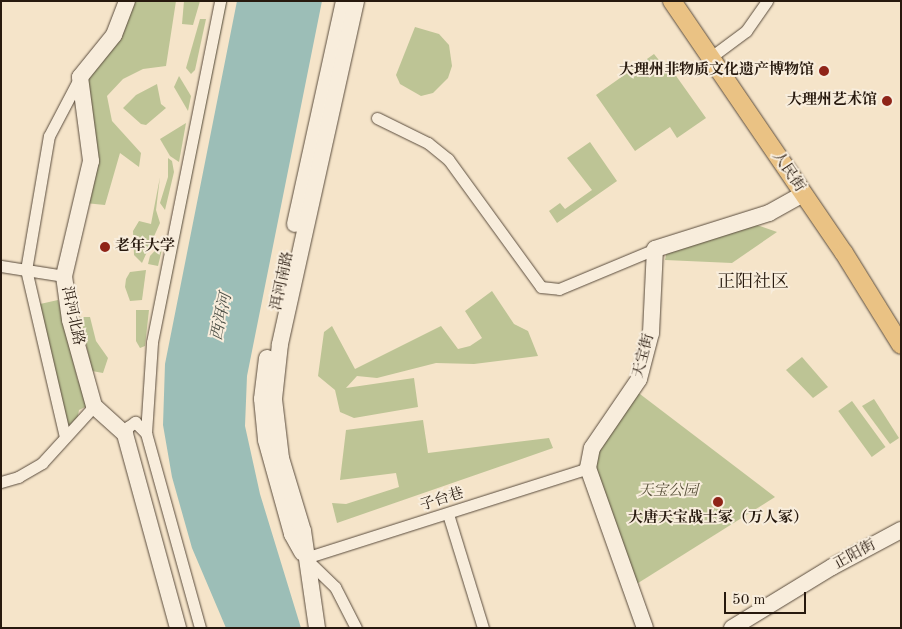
<!DOCTYPE html>
<meta charset="utf-8">
<style>
body{margin:0}
#map{position:relative;width:902px;height:629px;overflow:hidden;background:#f5e4c9;font-family:"Old Standard TT","Noto Serif SC",serif}
div>[style]{position:absolute}
[style*='--x']{left:calc(var(--x)*1px);top:calc(var(--y)*1px);width:calc(var(--w)*1px);rotate:calc(var(--a)*1deg)}
.green>*{inset:0;background:#bdc495;transform-origin:0 0}
.water>*{inset:0;background:#9cbeb7}
.roads{filter:drop-shadow(0 0 1px #5a4c3d) drop-shadow(0 0 1px #5a4c3d)}
.street>*{height:11px;margin:-5.5px;padding:0 5.5px;transform-origin:5.5px;border-radius:5.5px;background:#f8eddc}
.secondary>*{height:16px;margin:-8px;padding:0 8px;transform-origin:8px;border-radius:8px;background:#f8eddc}
.primary>*{height:18px;margin:-9px;padding:0 9px;transform-origin:9px;border-radius:9px;background:#eac284}
.dots>*{width:14px;height:14px;translate:-50% -50%;box-sizing:border-box;border:2px solid #f8eddc;border-radius:50%}
span{translate:-50% -50%;white-space:nowrap;text-align:center;line-height:1.15;-webkit-text-stroke:4px #f8eddc;paint-order:stroke}
.poi-label{font-size:15px;color:#27190e;font-weight:700}
.right{translate:-100% -50%;text-align:right}
.left{translate:0 -50%;text-align:left}
.street-label{font-size:15px;color:#27190e}
.park-label{font-size:15px;color:#544c36;font-style:italic}
.water-label{font-size:16px;color:#505349;font-style:italic}
.quarter-label{font-size:18px;color:#27190e}
.frame{position:absolute;inset:0;border:2px solid #27190e;pointer-events:none}
.scale{position:absolute;left:724px;top:592px;width:82px;height:22px;box-sizing:border-box;border:2px solid #27190e;border-top:0;padding-left:6px;font-size:15px;line-height:18px;white-space:nowrap;color:#27190e;-webkit-text-stroke:4px #f8eddc;paint-order:stroke}
</style>
<div id="map">
<div class="green">
<div style="clip-path:polygon(132px 1px,176px 1px,166px 66px,143px 69px,123px 79px,107px 96px,112px 121px,141px 153px,139px 167px,120px 153px,105px 205px,85px 203px,84px 78px)"></div>
<div style="clip-path:polygon(184px 1px,200px 1px,193px 25px,182px 24px)"></div>
<div style="clip-path:polygon(223px 1px,227px 1px,163px 319px,160px 319px)"></div>
<div style="clip-path:polygon(200px 19px,206px 19px,195px 70px,191px 74px,186px 68px)"></div>
<div style="clip-path:polygon(415px 27px,439px 34px,449px 45px,452px 66px,448px 78px,433px 93px,421px 96px,400px 84px,396px 75px)"></div>
<div style="clip-path:polygon(654px 54px,671px 75px,674px 73px,706px 118px,677px 138px,670px 127px,635px 151px,596px 95px)"></div>
<div style="clip-path:polygon(179px 76px,191px 96px,188px 111px,174px 87px)"></div>
<div style="clip-path:polygon(157px 84px,161px 104px,166px 108px,146px 125px,141px 124px,123px 108px,136px 95px)"></div>
<div style="clip-path:polygon(186px 123px,179px 162px,170px 156px,160px 139px)"></div>
<div style="clip-path:polygon(590px 142px,617px 181px,557px 223px,549px 211px,560px 203px,565px 209px,592px 190px,567px 158px)"></div>
<div style="clip-path:polygon(168px 158px,172px 161px,174px 172px,165px 210px,160px 203px,168px 177px)"></div>
<div style="clip-path:polygon(160px 177px,156px 210px,160px 223px,142px 263px,134px 255px,133px 231px,139px 221px,151px 224px)"></div>
<div style="clip-path:polygon(754px 224px,777px 232px,732px 263px,665px 260px,667px 250px)"></div>
<div style="clip-path:polygon(164px 241px,158px 266px,148px 264px,150px 256px)"></div>
<div style="clip-path:polygon(146px 270px,142px 300px,130px 301px,125px 287px,126px 279px,130px 272px)"></div>
<div style="clip-path:polygon(492px 291px,514px 324px,528px 331px,538px 356px,474px 364px,436px 363px,377px 378px,357px 376px,346px 388px,414px 378px,418px 407px,354px 418px,340px 412px,335px 390px,318px 376px,324px 332px,332px 326px,355px 369px,441px 326px,458px 349px,470px 346px,482px 338px,465px 311px)"></div>
<div style="clip-path:polygon(58px 300px,78px 381px,84px 386px,89px 405px,79px 410px,77px 421px,67px 426px,44px 335px,40px 304px)"></div>
<div style="clip-path:polygon(136px 310px,149px 310px,145px 346px,140px 348px,136px 341px)"></div>
<div style="clip-path:polygon(80px 317px,90px 317px,96px 341px,108px 358px,103px 373px,92px 371px)"></div>
<div style="clip-path:polygon(802px 357px,828px 387px,813px 398px,786px 370px)"></div>
<div style="clip-path:polygon(636px 391px,775px 497px,635px 585px,592px 468px,596px 448px)"></div>
<div style="clip-path:polygon(874px 399px,899px 438px,890px 444px,862px 406px)"></div>
<div style="left:852px;top:401px;width:57px;height:17px;rotate:54deg"></div>
<div style="clip-path:polygon(423px 420px,428px 453px,549px 438px,553px 448px,337px 523px,332px 503px,346px 504px,399px 487px,396px 473px,340px 480px,346px 430px)"></div>
</div>
<div class="water">
<div style="clip-path:polygon(237px 1px,322px 1px,247px 376px,245px 426px,260px 494px,301px 628px,226px 628px,192px 548px,172px 477px,163px 425px,165px 364px)"></div>
</div>
<div class="roads">
<div class="street">
<div style="--x:711;--y:57;--w:44;--a:-36.6"></div>
<div style="--x:746;--y:31;--w:37;--a:-55"></div>
<div style="--x:377;--y:118;--w:57;--a:26.1"></div>
<div style="--x:428;--y:143;--w:26;--a:39"></div>
<div style="--x:448;--y:159;--w:158;--a:54"></div>
<div style="--x:541;--y:287;--w:18;--a:6"></div>
<div style="--x:559;--y:289;--w:104;--a:-22.6"></div>
<div style="--x:1;--y:266;--w:64;--a:9"></div>
<div style="--x:146;--y:433;--w:91;--a:-86.2"></div>
<div style="--x:152;--y:342;--w:348;--a:-78.7"></div>
<div style="--x:125;--y:434;--w:8;--a:-67"></div>
<div style="--x:128;--y:427;--w:9;--a:-36"></div>
<div style="--x:135;--y:422;--w:16;--a:45"></div>
<div style="--x:146;--y:433;--w:202;--a:74.5"></div>
<div style="--x:65;--y:437;--w:171;--a:-103.1"></div>
<div style="--x:26;--y:270;--w:136;--a:-80.3"></div>
<div style="--x:49;--y:136;--w:67;--a:-62.3"></div>
<div style="--x:1;--y:482;--w:18;--a:-16"></div>
<div style="--x:18;--y:477;--w:28;--a:-30"></div>
<div style="--x:42;--y:463;--w:77;--a:-47.6"></div>
<div style="--x:448;--y:514;--w:119;--a:72.9"></div>
<div style="--x:356;--y:628;--w:46;--a:-117.1"></div>
<div style="--x:335;--y:587;--w:42;--a:-136"></div>
<div style="--x:305;--y:558;--w:297;--a:-17.6"></div>
</div>
<div class="secondary">
<div style="--x:127;--y:1;--w:36;--a:111"></div>
<div style="--x:114;--y:35;--w:54;--a:129"></div>
<div style="--x:80;--y:77;--w:85;--a:82.5"></div>
<div style="--x:91;--y:161;--w:118;--a:103.2"></div>
<div style="--x:64;--y:276;--w:44;--a:82.2"></div>
<div style="--x:70;--y:320;--w:89;--a:74.4"></div>
<div style="--x:94;--y:406;--w:42;--a:42.1"></div>
<div style="--x:125;--y:434;--w:201;--a:74.7"></div>
<div style="--x:295;--y:224;--w:228;--a:-77.6"></div>
<div style="--x:267;--y:358;--w:41;--a:97"></div>
<div style="--x:262;--y:399;--w:41;--a:84.4"></div>
<div style="--x:266;--y:440;--w:98;--a:74.5"></div>
<div style="--x:292;--y:534;--w:21;--a:61"></div>
<div style="--x:317;--y:628;--w:98;--a:-98.2"></div>
<div style="--x:303;--y:531;--w:76;--a:-106.8"></div>
<div style="--x:281;--y:458;--w:59;--a:-96.8"></div>
<div style="--x:274;--y:399;--w:55;--a:-83.8"></div>
<div style="--x:280;--y:344;--w:351;--a:-77.5"></div>
<div style="--x:645;--y:628;--w:170;--a:-109.6"></div>
<div style="--x:588;--y:468;--w:20;--a:-79"></div>
<div style="--x:592;--y:448;--w:83;--a:-55.7"></div>
<div style="--x:639;--y:379;--w:48;--a:-75.4"></div>
<div style="--x:651;--y:333;--w:84;--a:-87.3"></div>
<div style="--x:655;--y:249;--w:120;--a:-17.5"></div>
<div style="--x:769;--y:213;--w:39;--a:-29"></div>
<div style="--x:732;--y:628;--w:117;--a:-31.4"></div>
<div style="--x:832;--y:567;--w:78;--a:-28.2"></div>
</div>
<div class="primary">
<div style="--x:672;--y:1;--w:305;--a:55.7"></div>
<div style="--x:844;--y:253;--w:108;--a:58.2"></div>
</div>
</div>
<div class="dots">
<div style="left:824px;top:71px;background:#8f2418"></div>
<div style="left:887px;top:101px;background:#8f2418"></div>
<div style="left:105px;top:247px;background:#8f2418"></div>
<div style="left:718px;top:502px;background:#8f2418"></div>
</div>
<div class="poi-label">
<span class="right" style="left:814px;top:71px">大理州非物质文化遗产博物馆</span>
<span class="right" style="left:877px;top:101px">大理州艺术馆</span>
<span class="left" style="left:115px;top:247px">老年大学</span>
<span style="left:718px;top:519px">大唐天宝战士冢（万人冢）</span>
</div>
<div class="street-label">
<span style="left:788px;top:172px;rotate:56deg">人民街</span>
<span style="left:283px;top:281px;rotate:-78deg">洱河南路</span>
<span style="left:72px;top:316px;rotate:78deg">洱河北路</span>
<span style="left:644px;top:356px;rotate:-75deg">天宝街</span>
<span style="left:442px;top:500px;rotate:-18deg">子台巷</span>
<span style="left:855px;top:555px;rotate:-28deg">正阳街</span>
</div>
<div class="park-label">
<span style="left:668px;top:492px">天宝公园</span>
</div>
<div class="water-label">
<span style="left:222px;top:317px;rotate:-78deg">西洱河</span>
</div>
<div class="quarter-label">
<span style="left:753px;top:282px">正阳社区</span>
</div>
<div class="frame"></div>
<div class="scale">50 m</div>
</div>
